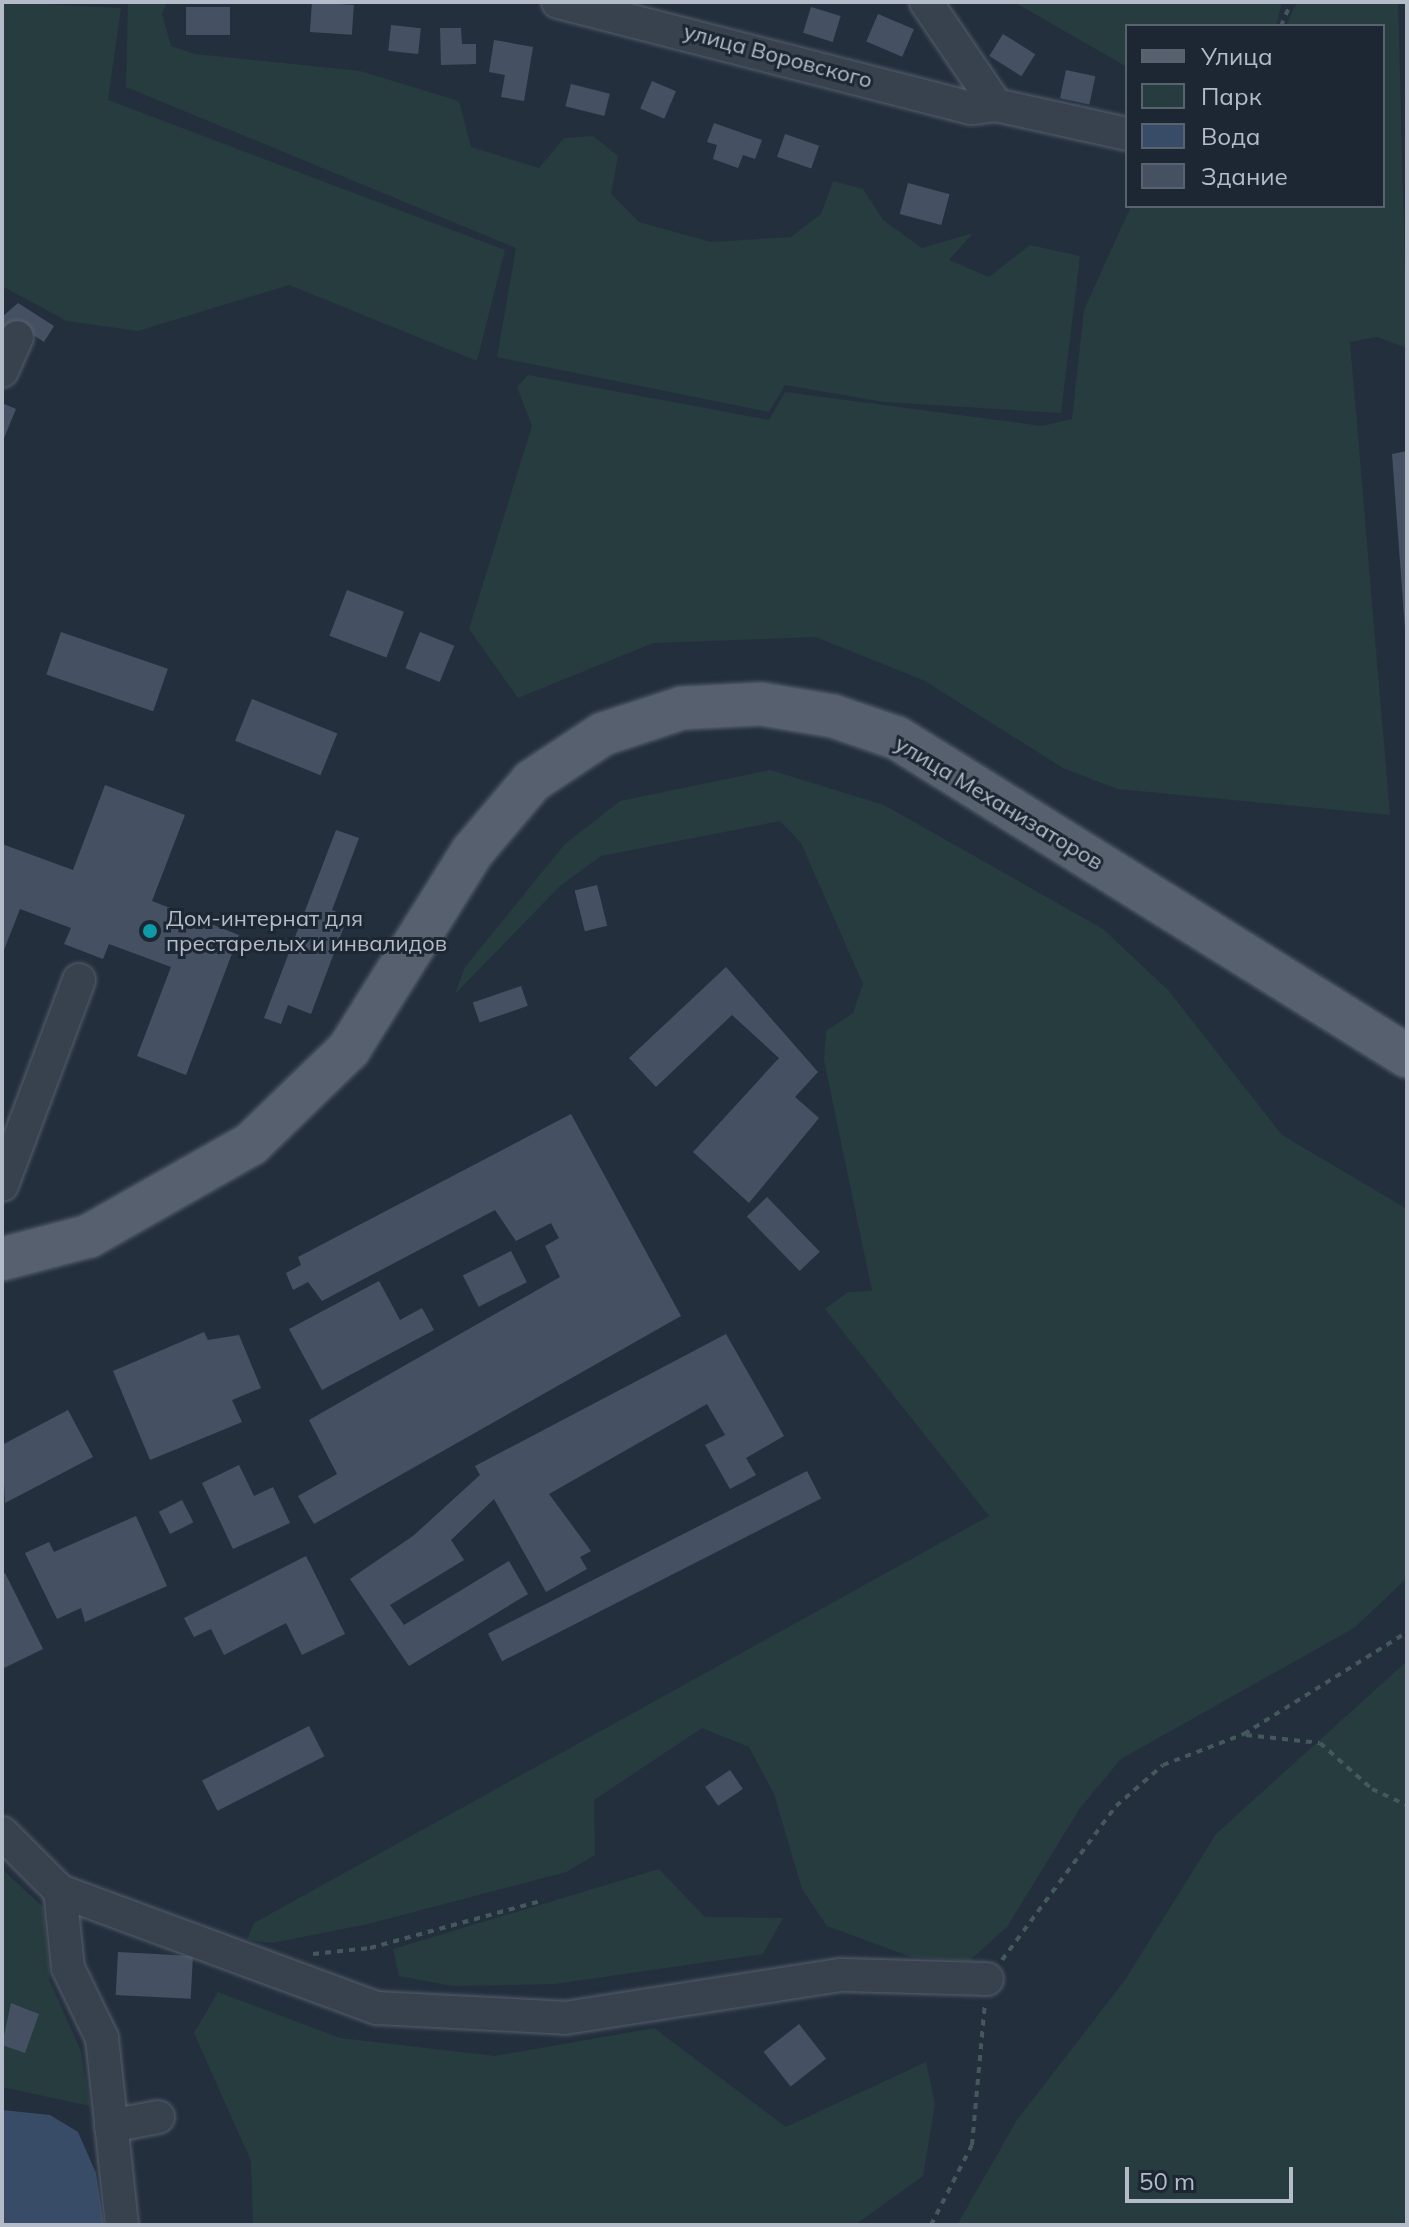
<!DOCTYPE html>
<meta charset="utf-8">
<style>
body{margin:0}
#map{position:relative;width:1409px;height:2227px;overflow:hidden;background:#242f3e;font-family:Mulish,sans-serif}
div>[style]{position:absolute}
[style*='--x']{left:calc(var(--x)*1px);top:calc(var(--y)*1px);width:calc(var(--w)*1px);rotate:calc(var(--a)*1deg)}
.green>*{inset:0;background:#263c3f}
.water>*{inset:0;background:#394c67}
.building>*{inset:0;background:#455162;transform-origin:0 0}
.path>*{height:4px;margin-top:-2px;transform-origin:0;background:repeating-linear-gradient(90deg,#44595c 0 6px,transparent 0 12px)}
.roads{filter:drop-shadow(0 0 2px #565f6c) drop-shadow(0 0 2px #565f6c)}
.minor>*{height:32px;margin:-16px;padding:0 16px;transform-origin:16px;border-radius:16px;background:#38414e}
.major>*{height:42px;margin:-21px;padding:0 21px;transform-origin:21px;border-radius:21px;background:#56606e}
.dots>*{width:22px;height:22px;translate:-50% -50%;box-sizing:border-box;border:4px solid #1d2633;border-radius:50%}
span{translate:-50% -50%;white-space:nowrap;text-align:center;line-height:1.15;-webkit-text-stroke:6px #1d2633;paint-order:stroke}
.street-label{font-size:22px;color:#b4bcc9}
.poi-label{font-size:22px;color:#b4bcc9}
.left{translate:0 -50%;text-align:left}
.frame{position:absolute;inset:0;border:4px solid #b4bcc9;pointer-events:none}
.legend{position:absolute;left:1125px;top:24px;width:260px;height:184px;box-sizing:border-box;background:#1d2633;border:2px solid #59626f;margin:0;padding:10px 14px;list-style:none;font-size:24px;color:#b4bcc9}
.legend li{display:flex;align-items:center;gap:16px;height:40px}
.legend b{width:40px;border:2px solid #59626f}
.scale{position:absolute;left:1125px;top:2167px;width:168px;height:36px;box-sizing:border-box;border:4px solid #b4bcc9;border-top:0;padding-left:10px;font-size:24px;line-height:28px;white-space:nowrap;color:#b4bcc9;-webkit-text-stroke:6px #1d2633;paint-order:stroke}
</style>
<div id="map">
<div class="green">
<div style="clip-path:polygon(2px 2px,121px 8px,108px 100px,505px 250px,477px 361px,289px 285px,138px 331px,67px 321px,2px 286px)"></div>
<div style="clip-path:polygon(128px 2px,167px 2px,162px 14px,171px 46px,195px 54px,360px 71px,459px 101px,471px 147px,539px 168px,564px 138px,593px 136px,618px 156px,611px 194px,639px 222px,711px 242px,791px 237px,821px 214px,833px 181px,863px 189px,883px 220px,922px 248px,973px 233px,949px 260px,989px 277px,1030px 245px,1080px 256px,1061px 413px,884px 402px,785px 385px,769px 412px,497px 357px,516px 248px,126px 87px)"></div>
<div style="clip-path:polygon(1014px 2px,1282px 2px,1276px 26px,1127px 26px,1127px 67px)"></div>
<div style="clip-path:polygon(1297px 2px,1398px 2px,1407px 348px,1377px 337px,1350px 342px,1390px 815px,1117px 789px,1063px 768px,925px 681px,816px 637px,653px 643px,518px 698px,469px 629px,532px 426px,517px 387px,528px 375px,769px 420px,785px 392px,1042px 426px,1072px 419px,1084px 310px,1131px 206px,1383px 206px,1383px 26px,1286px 26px)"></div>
<div style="clip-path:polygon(770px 770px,884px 805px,1103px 929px,1168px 990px,1282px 1135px,1407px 1209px,1407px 1578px,1354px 1628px,1121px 1759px,1080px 1808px,1007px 1927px,969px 1961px,911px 1957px,827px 1926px,802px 1889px,774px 1794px,749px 1747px,702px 1728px,594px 1800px,595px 1855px,566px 1872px,368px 1924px,272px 1943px,247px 1940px,254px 1923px,989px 1516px,825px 1309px,848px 1292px,872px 1291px,824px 1060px,826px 1031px,853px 1013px,863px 984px,801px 843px,780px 821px,601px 856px,560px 886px,455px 994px,465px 967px,565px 844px,620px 801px)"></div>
<div style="clip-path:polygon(1407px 1661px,1407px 2225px,957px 2225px,1017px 2120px,1125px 1980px,1216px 1834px)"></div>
<div style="clip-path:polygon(2px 1869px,43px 1907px,50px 1981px,81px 2051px,90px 2106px,2px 2087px)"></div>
<div style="clip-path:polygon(659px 1869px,705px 1917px,783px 1918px,763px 1954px,555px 1984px,453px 1986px,399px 1976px,393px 1949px)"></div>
<div style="clip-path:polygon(218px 1992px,340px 2038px,495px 2056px,654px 2028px,786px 2127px,926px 2062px,935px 2104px,923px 2176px,855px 2225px,253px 2225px,251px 2161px,194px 2033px)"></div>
</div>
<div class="water">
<div style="clip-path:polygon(2px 2110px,50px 2115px,78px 2132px,96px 2173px,104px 2225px,2px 2225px)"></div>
</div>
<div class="building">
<div style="left:312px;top:2px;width:42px;height:30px;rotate:4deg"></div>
<div style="left:186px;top:7px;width:44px;height:28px"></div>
<div style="left:811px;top:7px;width:31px;height:27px;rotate:17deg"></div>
<div style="left:878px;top:14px;width:39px;height:30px;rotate:23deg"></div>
<div style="left:391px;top:25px;width:30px;height:26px;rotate:6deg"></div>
<div style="clip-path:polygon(440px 28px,461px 28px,462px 44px,476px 44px,476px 64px,441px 65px)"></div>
<div style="left:1003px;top:34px;width:38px;height:26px;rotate:32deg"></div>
<div style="clip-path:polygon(494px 40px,533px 47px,524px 101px,501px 97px,505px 75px,489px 72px)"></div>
<div style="left:1066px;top:70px;width:30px;height:29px;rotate:12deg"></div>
<div style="left:652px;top:81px;width:26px;height:30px;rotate:23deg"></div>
<div style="left:571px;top:84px;width:40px;height:23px;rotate:14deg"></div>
<div style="clip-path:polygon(714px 123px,762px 140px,755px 159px,743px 155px,738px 168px,713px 159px,717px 145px,707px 142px)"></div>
<div style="left:785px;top:134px;width:36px;height:24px;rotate:19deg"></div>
<div style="left:908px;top:183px;width:43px;height:32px;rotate:15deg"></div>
<div style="clip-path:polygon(18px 303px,54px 326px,44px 342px,15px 323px,2px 354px,2px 317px)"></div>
<div style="clip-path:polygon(2px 403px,16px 409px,2px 443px)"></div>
<div style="clip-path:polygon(1407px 451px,1407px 629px,1405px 629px,1392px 454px)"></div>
<div style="left:347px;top:590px;width:61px;height:49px;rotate:21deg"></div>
<div style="left:61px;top:632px;width:113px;height:45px;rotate:19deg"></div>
<div style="left:420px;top:632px;width:37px;height:39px;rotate:22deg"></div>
<div style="left:252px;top:699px;width:92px;height:45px;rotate:22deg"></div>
<div style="clip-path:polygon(105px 785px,185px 815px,152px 901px,239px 935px,186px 1075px,137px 1056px,171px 967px,109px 944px,103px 959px,64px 944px,71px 928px,20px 909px,2px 955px,2px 844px,73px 870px)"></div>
<div style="clip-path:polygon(336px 830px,359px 838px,332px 910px,348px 916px,311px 1014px,288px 1005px,281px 1024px,264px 1018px)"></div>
<div style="left:597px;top:885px;width:42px;height:23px;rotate:76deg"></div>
<div style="clip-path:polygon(726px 967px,818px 1072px,795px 1097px,819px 1118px,749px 1203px,693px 1152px,779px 1058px,732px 1015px,656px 1087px,629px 1058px)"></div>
<div style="left:521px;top:986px;width:21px;height:51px;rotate:71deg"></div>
<div style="clip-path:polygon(571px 1114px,681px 1316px,314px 1524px,298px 1496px,337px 1474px,309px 1420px,560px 1277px,545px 1246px,559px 1238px,551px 1223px,516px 1241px,495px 1210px,322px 1301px,308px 1282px,293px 1290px,286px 1273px,301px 1265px,298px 1257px)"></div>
<div style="left:767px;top:1197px;width:76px;height:28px;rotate:46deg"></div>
<div style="left:511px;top:1251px;width:35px;height:54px;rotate:63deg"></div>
<div style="clip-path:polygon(379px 1281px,400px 1320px,422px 1308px,434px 1330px,322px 1390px,289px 1329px)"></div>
<div style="clip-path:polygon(204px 1332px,208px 1340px,239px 1335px,261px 1388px,232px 1400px,242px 1422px,150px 1460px,113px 1371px)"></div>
<div style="clip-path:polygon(726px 1334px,784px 1436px,746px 1458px,756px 1475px,730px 1489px,705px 1445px,725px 1435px,707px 1404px,549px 1494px,591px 1551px,580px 1557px,587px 1569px,546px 1592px,494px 1499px,451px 1540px,464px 1560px,390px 1605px,404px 1625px,509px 1561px,528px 1594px,409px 1666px,350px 1579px,413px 1536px,480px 1475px,475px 1466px)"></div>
<div style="clip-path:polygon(68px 1410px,93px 1457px,5px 1503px,2px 1445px)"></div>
<div style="clip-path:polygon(239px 1465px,254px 1496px,273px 1487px,290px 1523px,233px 1549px,202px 1483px)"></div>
<div style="left:807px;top:1471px;width:31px;height:358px;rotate:63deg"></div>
<div style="left:182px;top:1500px;width:25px;height:26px;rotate:63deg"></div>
<div style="clip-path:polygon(136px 1516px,167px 1586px,85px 1622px,81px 1608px,57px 1619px,25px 1553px,49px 1542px,54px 1552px)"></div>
<div style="clip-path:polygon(306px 1556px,345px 1634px,302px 1655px,286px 1623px,224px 1655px,211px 1629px,194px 1637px,184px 1618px)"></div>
<div style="clip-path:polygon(5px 1573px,43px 1649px,2px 1669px,2px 1574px)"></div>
<div style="left:309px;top:1726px;width:34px;height:120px;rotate:63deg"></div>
<div style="left:730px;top:1770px;width:23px;height:30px;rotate:56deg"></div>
<div style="left:118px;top:1952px;width:75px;height:43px;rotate:3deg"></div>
<div style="clip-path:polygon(11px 2003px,39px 2014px,25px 2053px,2px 2045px)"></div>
<div style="left:799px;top:2024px;width:44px;height:45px;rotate:52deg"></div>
</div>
<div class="path">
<div style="--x:1281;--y:26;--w:26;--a:-67"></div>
<div style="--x:1246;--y:1735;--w:74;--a:6.2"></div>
<div style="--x:1320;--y:1743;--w:69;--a:41.5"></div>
<div style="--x:1372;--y:1789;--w:38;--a:25"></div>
<div style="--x:313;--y:1954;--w:57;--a:-6"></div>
<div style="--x:370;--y:1948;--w:180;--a:-15.4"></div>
<div style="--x:1002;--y:1960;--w:192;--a:-53.5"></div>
<div style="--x:1116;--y:1806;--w:62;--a:-41.1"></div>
<div style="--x:1163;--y:1765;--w:87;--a:-20.9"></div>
<div style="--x:1244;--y:1734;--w:192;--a:-32"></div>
<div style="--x:931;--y:2225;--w:90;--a:-62.9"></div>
<div style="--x:972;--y:2145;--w:143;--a:-84.8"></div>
</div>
<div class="roads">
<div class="minor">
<div style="--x:558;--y:2;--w:427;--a:14.4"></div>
<div style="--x:972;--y:108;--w:24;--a:-7"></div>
<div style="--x:996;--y:105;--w:134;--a:12.5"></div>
<div style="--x:926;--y:2;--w:125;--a:55.8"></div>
<div style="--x:2;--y:371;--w:37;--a:-66"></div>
<div style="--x:2;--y:1185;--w:219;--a:-69.4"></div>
<div style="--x:2;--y:1833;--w:82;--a:45"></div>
<div style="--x:60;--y:1891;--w:338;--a:20.3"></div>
<div style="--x:377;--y:2008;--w:188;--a:3"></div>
<div style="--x:565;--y:2018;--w:279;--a:-8.9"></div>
<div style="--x:841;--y:1975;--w:146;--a:1.6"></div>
<div style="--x:60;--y:1891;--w:77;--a:84.1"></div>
<div style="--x:68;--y:1968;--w:78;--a:64.1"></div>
<div style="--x:102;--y:2038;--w:188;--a:83.9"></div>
<div style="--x:111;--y:2126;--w:48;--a:-10.8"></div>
</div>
<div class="major">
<div style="--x:2;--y:1259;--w:90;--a:-14.8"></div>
<div style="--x:89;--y:1236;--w:186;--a:-29.6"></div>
<div style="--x:251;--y:1144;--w:136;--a:-44.1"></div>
<div style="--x:349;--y:1049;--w:232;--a:-58"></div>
<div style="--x:472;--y:852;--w:93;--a:-49.8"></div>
<div style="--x:532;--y:781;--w:85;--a:-33.5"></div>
<div style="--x:603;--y:734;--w:83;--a:-18.2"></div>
<div style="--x:682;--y:708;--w:79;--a:-2.9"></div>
<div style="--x:761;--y:704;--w:73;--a:9.5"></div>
<div style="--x:833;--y:716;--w:68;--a:19"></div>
<div style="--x:897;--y:738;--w:601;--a:31.94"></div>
</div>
</div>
<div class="dots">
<div style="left:150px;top:931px;background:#0f9aa8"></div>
</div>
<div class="street-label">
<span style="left:778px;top:56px;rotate:15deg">улица Воровского</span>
<span style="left:999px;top:803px;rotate:31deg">улица Механизаторов</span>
</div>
<div class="poi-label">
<span class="left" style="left:166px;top:931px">Дом-интернат для<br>престарелых и инвалидов</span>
</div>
<div class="frame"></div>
<ul class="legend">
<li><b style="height:10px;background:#56606e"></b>Улица</li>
<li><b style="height:22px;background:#263c3f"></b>Парк</li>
<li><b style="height:22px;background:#394c67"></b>Вода</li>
<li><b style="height:22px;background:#455162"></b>Здание</li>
</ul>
<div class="scale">50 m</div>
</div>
